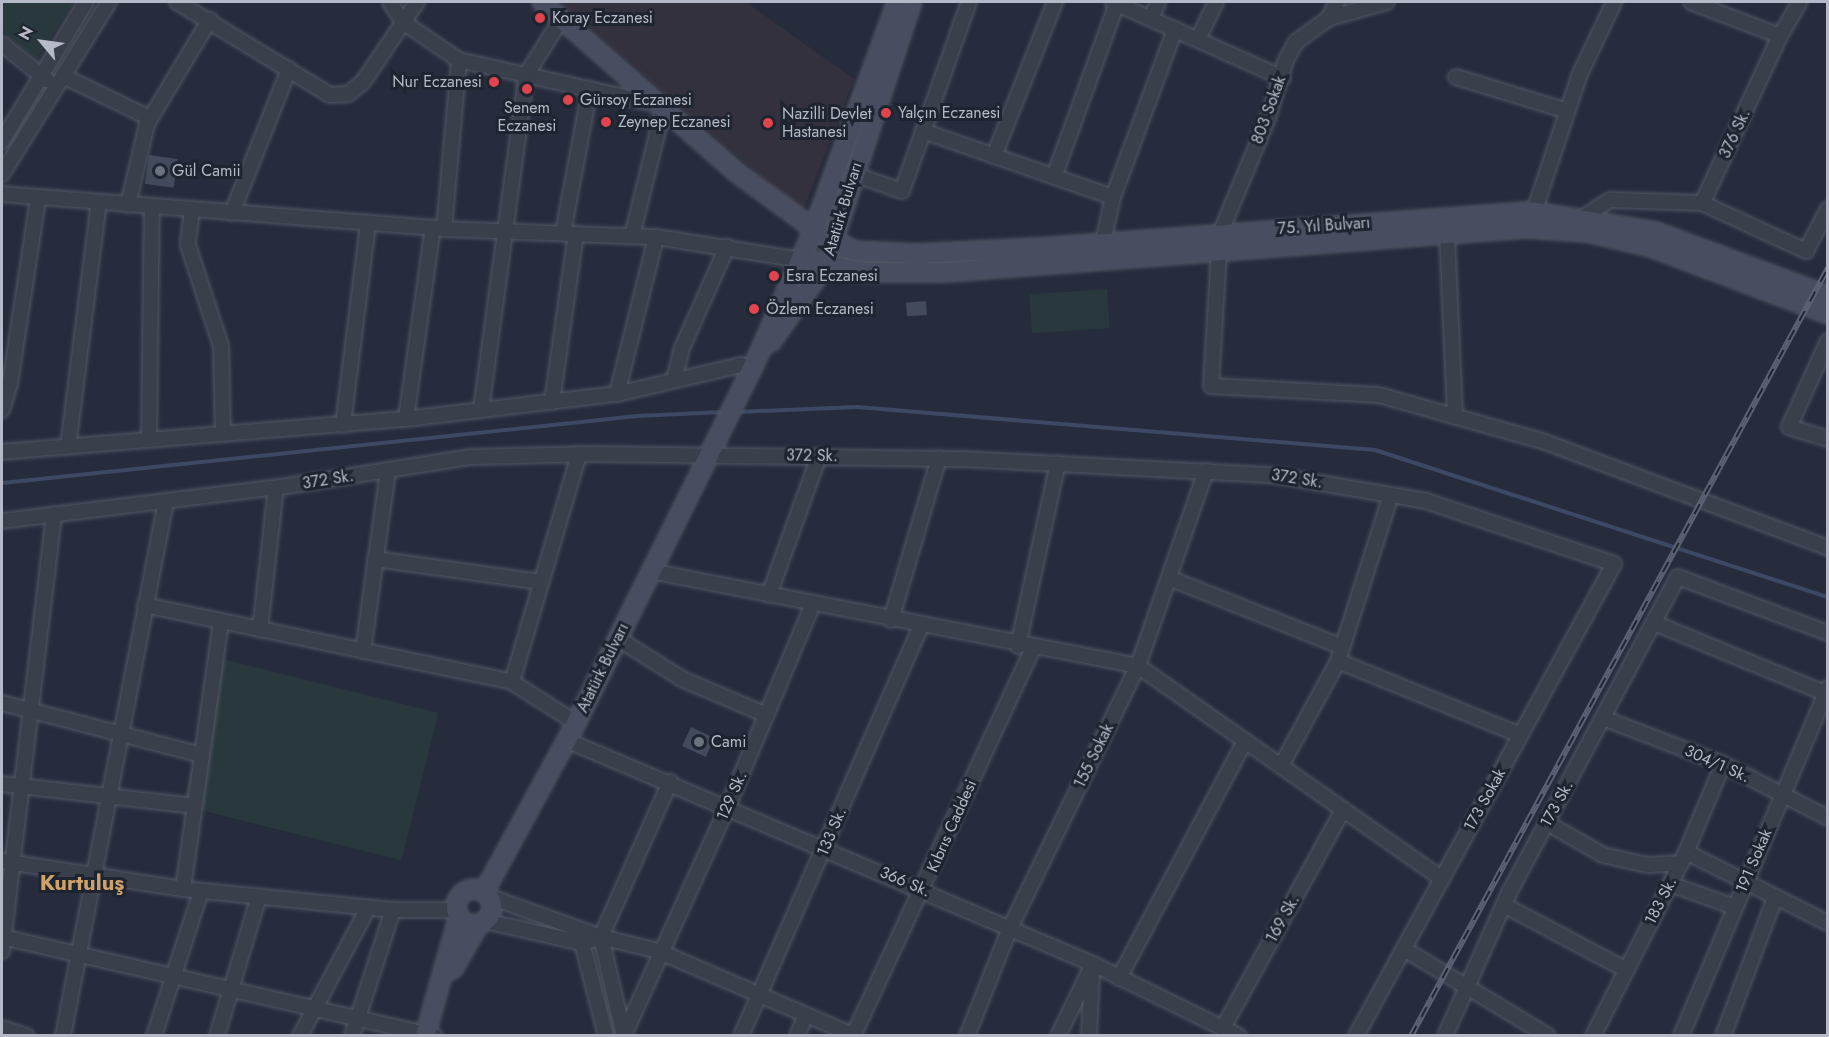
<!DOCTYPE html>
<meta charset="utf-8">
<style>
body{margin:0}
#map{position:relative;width:1829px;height:1037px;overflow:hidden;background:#262c3c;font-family:Jost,sans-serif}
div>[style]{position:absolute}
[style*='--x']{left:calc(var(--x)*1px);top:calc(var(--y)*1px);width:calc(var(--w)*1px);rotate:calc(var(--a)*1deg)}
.medical>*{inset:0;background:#34313e}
.green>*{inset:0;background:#28383d;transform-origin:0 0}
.stream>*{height:4px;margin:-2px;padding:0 2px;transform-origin:2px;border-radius:2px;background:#3d4864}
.building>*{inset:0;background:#424a5b;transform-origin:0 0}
.roads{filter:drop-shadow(0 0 2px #525764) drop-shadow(0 0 2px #525764)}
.street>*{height:14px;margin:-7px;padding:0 7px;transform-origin:7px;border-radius:7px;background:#3a3f4c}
.secondary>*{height:18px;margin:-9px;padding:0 9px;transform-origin:9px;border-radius:9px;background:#484e5f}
.secondary>.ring{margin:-9px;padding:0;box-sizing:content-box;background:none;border:18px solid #484e5f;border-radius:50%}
.rail>*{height:6px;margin-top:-3px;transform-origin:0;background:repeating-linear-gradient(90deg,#1f2431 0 11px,#5c6273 0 22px);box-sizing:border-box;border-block:2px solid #5c6273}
.dots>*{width:16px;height:16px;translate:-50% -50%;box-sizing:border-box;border:3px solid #1f2431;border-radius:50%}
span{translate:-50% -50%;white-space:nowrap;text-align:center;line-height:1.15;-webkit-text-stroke:6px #1f2431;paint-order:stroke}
.poi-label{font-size:16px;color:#b6bac8}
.left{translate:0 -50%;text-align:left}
.right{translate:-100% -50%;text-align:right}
.street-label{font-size:16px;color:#b6bac8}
.district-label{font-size:22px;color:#cda26b;font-weight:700}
.frame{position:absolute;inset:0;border:3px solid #b6bac8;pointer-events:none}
.north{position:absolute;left:12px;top:12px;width:60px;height:60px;-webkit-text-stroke:4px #1f2431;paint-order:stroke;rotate:299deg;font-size:16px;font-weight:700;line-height:24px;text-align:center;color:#b6bac8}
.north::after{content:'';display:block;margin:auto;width:21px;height:27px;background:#b6bac8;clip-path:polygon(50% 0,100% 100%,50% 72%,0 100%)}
</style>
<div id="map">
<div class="medical">
<div style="clip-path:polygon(560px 2px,746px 2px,854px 79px,802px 213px)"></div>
</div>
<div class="green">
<div style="clip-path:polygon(2px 2px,74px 2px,37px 59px,2px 32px)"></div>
<div style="left:1107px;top:289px;width:39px;height:78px;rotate:86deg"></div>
<div style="left:219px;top:658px;width:226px;height:152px;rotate:14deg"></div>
</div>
<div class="stream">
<div style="--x:737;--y:412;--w:120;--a:-2.4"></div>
<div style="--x:857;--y:407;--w:520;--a:4.75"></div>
<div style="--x:1375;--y:450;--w:476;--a:18"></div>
<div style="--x:2;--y:483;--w:639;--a:-6.02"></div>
<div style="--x:637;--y:416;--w:86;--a:-2.7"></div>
</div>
<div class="building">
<div style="left:149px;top:155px;width:29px;height:29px;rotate:8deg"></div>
<div style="left:926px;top:301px;width:14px;height:20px;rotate:86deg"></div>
<div style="left:691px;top:727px;width:26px;height:21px;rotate:25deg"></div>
</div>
<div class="roads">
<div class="street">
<div style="--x:177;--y:2;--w:179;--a:31.3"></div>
<div style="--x:330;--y:95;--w:18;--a:-3"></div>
<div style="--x:348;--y:94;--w:19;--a:-39"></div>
<div style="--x:363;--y:82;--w:97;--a:-56"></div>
<div style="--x:390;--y:2;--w:24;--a:57"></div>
<div style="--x:403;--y:22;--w:68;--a:34.2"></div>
<div style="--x:459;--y:60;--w:210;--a:12.6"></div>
<div style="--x:664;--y:106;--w:134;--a:103.8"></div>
<div style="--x:1113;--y:2;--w:186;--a:24.1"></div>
<div style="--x:1337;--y:2;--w:18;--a:117"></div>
<div style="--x:1329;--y:18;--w:41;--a:144"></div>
<div style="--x:1296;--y:42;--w:21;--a:119"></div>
<div style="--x:1286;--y:60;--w:61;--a:107.2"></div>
<div style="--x:1268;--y:118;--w:126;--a:112.5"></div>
<div style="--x:1220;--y:234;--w:152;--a:93.4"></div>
<div style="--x:1211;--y:386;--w:168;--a:3.1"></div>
<div style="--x:1379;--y:395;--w:173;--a:15.8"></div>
<div style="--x:1545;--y:442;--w:302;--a:20.5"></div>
<div style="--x:1151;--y:18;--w:17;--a:-66"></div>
<div style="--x:1329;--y:18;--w:60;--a:-15.4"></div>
<div style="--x:1780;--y:36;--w:39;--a:-60"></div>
<div style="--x:1198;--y:39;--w:41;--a:-64.1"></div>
<div style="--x:2;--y:44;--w:58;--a:38.7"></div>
<div style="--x:63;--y:76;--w:97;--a:25.8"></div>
<div style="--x:1456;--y:77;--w:116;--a:17"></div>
<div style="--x:923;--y:131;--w:201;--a:19.2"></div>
<div style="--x:1113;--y:197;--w:46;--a:102.5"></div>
<div style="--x:2;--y:141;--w:162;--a:-58.9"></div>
<div style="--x:994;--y:156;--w:166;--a:-68.4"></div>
<div style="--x:2;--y:174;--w:203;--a:-58.1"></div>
<div style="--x:853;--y:174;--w:52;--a:19.1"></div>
<div style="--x:902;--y:191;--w:201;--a:-70.5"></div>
<div style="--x:1054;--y:177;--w:185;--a:-70.1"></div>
<div style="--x:2;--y:194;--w:443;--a:4.5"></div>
<div style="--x:444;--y:229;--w:212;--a:2.2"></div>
<div style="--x:656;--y:237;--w:147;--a:9"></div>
<div style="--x:1113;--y:197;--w:179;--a:-69.7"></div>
<div style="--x:1702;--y:203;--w:115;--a:24.8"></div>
<div style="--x:1806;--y:251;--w:47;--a:-62.4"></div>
<div style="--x:128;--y:205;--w:83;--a:-76.8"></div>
<div style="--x:147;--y:124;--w:122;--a:-59"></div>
<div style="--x:192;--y:210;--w:35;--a:97"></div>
<div style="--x:188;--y:245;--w:106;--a:71.9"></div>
<div style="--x:221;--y:346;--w:88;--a:88.7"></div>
<div style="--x:1534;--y:212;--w:145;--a:-71.6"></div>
<div style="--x:1580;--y:74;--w:80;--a:-64.7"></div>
<div style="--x:232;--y:213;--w:155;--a:-68.4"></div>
<div style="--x:1582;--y:218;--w:33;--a:-33"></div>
<div style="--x:1610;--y:200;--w:92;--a:1.9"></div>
<div style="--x:1702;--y:203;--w:11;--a:-63"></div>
<div style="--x:1707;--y:193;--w:173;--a:-65.1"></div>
<div style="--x:1780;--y:36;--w:95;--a:-159.1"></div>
<div style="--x:444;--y:229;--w:170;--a:-84.9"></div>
<div style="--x:563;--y:233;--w:147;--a:-79.4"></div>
<div style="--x:1447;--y:233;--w:184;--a:87.5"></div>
<div style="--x:1828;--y:341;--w:94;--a:114.4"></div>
<div style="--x:1789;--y:427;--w:41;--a:17.1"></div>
<div style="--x:674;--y:380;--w:33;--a:-76"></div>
<div style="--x:682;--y:348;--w:111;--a:-66"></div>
<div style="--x:617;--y:394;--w:162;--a:-76"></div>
<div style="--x:552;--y:402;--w:170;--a:-81.9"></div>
<div style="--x:2;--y:410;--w:27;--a:-73"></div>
<div style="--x:10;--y:384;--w:188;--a:-81.4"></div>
<div style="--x:481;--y:410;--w:338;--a:-82.3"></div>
<div style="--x:526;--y:75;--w:67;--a:-57.7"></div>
<div style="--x:406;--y:419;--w:193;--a:-82"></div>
<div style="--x:343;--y:425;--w:204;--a:-82.9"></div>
<div style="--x:149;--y:440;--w:233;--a:-89.3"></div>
<div style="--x:68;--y:447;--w:246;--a:-82.8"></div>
<div style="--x:2;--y:452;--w:405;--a:-4.7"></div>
<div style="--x:406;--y:419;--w:212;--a:-6.8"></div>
<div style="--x:617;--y:394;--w:127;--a:-13.2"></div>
<div style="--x:741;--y:365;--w:11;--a:22"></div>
<div style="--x:2;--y:521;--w:287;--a:-7"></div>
<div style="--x:287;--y:486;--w:186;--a:-9"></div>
<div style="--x:471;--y:457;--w:123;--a:-1.4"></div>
<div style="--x:594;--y:454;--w:369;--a:0.8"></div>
<div style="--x:963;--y:459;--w:310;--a:3"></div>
<div style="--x:1273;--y:475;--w:155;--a:9.6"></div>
<div style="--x:1426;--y:501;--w:198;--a:18.5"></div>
<div style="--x:1614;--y:564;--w:538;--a:118.66"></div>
<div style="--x:375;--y:559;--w:168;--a:7.9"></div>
<div style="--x:650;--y:571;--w:497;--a:11"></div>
<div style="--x:1138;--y:666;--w:371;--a:35"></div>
<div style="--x:1169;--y:578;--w:186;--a:21.7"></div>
<div style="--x:769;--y:595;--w:148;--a:-70.2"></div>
<div style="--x:145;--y:605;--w:375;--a:11.8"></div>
<div style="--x:512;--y:682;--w:76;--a:32.6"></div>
<div style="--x:891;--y:620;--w:169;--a:-73.5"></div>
<div style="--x:1654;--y:623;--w:185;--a:22.3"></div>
<div style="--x:260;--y:630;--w:143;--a:-83.6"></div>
<div style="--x:617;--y:638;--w:77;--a:32.2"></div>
<div style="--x:682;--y:679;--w:92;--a:23"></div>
<div style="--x:1018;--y:646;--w:187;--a:-77.7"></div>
<div style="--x:363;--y:651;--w:182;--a:-82.1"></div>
<div style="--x:1338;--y:661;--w:196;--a:22.1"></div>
<div style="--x:512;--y:682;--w:238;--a:-73.6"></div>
<div style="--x:2;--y:703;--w:207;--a:14.6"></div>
<div style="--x:1603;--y:718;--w:129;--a:21"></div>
<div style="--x:1723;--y:764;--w:118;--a:27.2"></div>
<div style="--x:566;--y:740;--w:573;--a:23.03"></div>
<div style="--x:1093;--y:964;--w:163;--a:26.3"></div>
<div style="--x:1281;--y:766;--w:119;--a:-61.5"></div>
<div style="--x:1338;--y:661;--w:174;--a:-72.3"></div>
<div style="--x:2;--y:784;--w:194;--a:6.5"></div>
<div style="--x:1547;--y:823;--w:64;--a:29.7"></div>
<div style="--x:1603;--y:855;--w:45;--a:12.8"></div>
<div style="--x:1647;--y:865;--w:34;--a:-3"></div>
<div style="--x:1686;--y:852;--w:159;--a:26.6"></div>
<div style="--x:2;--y:861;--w:183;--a:8.8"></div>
<div style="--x:183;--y:889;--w:211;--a:5.7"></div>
<div style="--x:393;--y:910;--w:63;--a:0"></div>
<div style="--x:1670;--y:884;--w:69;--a:19.5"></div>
<div style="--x:183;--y:889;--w:271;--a:-81.9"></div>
<div style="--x:488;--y:896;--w:120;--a:19.9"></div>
<div style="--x:1504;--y:905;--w:138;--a:28"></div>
<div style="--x:485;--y:921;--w:99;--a:12.8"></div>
<div style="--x:582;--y:943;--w:20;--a:-18"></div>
<div style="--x:601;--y:937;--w:59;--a:13.8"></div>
<div style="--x:658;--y:951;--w:215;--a:23.3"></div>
<div style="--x:2;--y:937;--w:444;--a:12.9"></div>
<div style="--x:601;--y:937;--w:170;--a:-66"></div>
<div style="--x:601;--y:937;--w:102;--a:76.9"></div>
<div style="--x:582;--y:943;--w:96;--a:75.5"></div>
<div style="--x:1404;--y:949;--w:168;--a:31.1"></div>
<div style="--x:2;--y:951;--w:440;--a:-83.2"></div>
<div style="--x:1119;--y:978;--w:268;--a:-62"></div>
<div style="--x:2;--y:1028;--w:26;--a:18"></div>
<div style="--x:1223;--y:1028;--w:249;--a:-61.2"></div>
<div style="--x:624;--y:1035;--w:252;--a:-65.6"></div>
<div style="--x:728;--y:806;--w:219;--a:-67.2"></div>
<div style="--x:63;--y:1036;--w:545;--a:-79.1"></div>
<div style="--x:154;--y:1036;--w:152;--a:-72"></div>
<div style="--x:217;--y:1036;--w:146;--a:-73.3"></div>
<div style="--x:300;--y:1036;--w:145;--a:-62"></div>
<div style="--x:352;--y:1036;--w:133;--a:-72"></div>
<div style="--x:741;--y:1036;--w:448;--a:-66.3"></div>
<div style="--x:797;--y:1036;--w:21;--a:-67"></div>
<div style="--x:853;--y:1036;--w:427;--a:-65.1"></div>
<div style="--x:967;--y:1036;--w:116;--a:-68.3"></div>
<div style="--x:1010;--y:928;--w:292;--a:-64"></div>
<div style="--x:1138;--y:666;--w:207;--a:-70.8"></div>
<div style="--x:1058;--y:1036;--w:80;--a:-64.1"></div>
<div style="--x:1089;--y:1036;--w:64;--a:-87.3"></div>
<div style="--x:1445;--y:1036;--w:157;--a:-65.9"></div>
<div style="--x:1509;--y:893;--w:358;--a:-61.9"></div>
<div style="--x:1678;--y:577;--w:160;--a:20.5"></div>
<div style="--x:1593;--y:1036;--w:201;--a:-63.1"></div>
<div style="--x:1684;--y:857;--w:101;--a:-67.2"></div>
<div style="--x:1681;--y:1036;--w:378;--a:-67.1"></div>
<div style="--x:1723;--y:1036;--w:147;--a:-69.4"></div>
</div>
<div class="secondary">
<div style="--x:542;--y:2;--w:258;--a:41.2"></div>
<div style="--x:736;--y:172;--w:97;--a:36.2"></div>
<div style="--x:814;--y:229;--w:46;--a:28.8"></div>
<div style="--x:854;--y:251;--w:63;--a:2.7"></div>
<div style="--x:917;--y:254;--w:121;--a:-2.8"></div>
<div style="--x:1038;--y:248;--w:497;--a:-4.2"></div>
<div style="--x:1534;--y:212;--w:124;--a:9.3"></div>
<div style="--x:1656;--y:232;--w:184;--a:20.4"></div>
<div style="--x:801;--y:260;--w:64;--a:10.8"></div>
<div style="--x:864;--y:272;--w:83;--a:0"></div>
<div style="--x:947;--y:272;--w:581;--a:-4.35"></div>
<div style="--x:1526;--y:228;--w:61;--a:3.8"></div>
<div style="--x:1587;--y:232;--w:66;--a:13.2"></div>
<div style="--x:1651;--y:247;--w:189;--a:20.7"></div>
<div style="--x:771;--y:342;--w:93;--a:-54.6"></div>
<div style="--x:825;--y:266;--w:278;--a:-71.8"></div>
<div class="ring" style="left:456px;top:889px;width:18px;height:18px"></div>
<div style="--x:484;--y:892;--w:192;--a:-61.4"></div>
<div style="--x:576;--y:723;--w:400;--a:-63.6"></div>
<div style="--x:754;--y:365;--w:149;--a:-66.2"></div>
<div style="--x:814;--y:229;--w:242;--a:-69.9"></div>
<div style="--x:453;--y:969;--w:52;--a:-60"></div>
<div style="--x:425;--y:1036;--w:125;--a:-74.2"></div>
</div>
</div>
<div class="rail">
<div style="--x:1411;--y:1036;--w:874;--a:-61.5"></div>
</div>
<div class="dots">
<div style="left:540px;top:18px;background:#e0444e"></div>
<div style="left:494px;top:82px;background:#e0444e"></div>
<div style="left:527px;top:89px;background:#e0444e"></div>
<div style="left:568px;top:100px;background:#e0444e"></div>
<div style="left:886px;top:113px;background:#e0444e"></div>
<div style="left:606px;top:122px;background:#e0444e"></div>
<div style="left:768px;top:123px;background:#e0444e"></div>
<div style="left:160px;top:171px;background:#6b7280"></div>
<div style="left:774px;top:276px;background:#e0444e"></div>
<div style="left:754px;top:309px;background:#e0444e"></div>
<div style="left:699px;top:742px;background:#6b7280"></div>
</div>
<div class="poi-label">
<span class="left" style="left:552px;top:18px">Koray Eczanesi</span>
<span class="right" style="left:482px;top:82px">Nur Eczanesi</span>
<span class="left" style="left:580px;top:100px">Gürsoy Eczanesi</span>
<span style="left:527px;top:117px">Senem<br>Eczanesi</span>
<span class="left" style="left:898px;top:113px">Yalçın Eczanesi</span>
<span class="left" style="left:782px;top:123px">Nazilli Devlet<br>Hastanesi</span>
<span class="left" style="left:618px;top:122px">Zeynep Eczanesi</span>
<span class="left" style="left:172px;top:171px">Gül Camii</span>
<span class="left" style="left:786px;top:276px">Esra Eczanesi</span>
<span class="left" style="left:766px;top:309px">Özlem Eczanesi</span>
<span class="left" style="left:711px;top:742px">Cami</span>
</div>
<div class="street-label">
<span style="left:1269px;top:110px;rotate:-70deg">803 Sokak</span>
<span style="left:1735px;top:134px;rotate:-65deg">376 Sk.</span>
<span style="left:843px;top:209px;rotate:-73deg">Atatürk Bulvarı</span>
<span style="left:1324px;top:226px;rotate:-4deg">75. Yıl Bulvarı</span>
<span style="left:812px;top:456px;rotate:1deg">372 Sk.</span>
<span style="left:1297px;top:479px;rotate:9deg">372 Sk.</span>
<span style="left:328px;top:480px;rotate:-9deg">372 Sk.</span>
<span style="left:603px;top:668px;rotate:-64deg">Atatürk Bulvarı</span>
<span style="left:1094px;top:756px;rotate:-64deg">155 Sokak</span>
<span style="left:1717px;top:764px;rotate:24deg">304/1 Sk.</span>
<span style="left:732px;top:796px;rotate:-66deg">129 Sk.</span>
<span style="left:1485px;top:800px;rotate:-61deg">173 Sokak</span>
<span style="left:1557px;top:804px;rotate:-61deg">173 Sk.</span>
<span style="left:952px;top:826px;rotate:-66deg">Kıbrıs Caddesi</span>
<span style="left:832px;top:832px;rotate:-67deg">133 Sk.</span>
<span style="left:1754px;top:861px;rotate:-67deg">191 Sokak</span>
<span style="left:905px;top:882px;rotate:23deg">366 Sk.</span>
<span style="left:1661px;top:901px;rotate:-63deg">183 Sk.</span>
<span style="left:1283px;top:919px;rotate:-61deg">169 Sk.</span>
</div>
<div class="district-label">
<span style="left:82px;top:883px">Kurtuluş</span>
</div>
<div class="frame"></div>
<div class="north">N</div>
</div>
